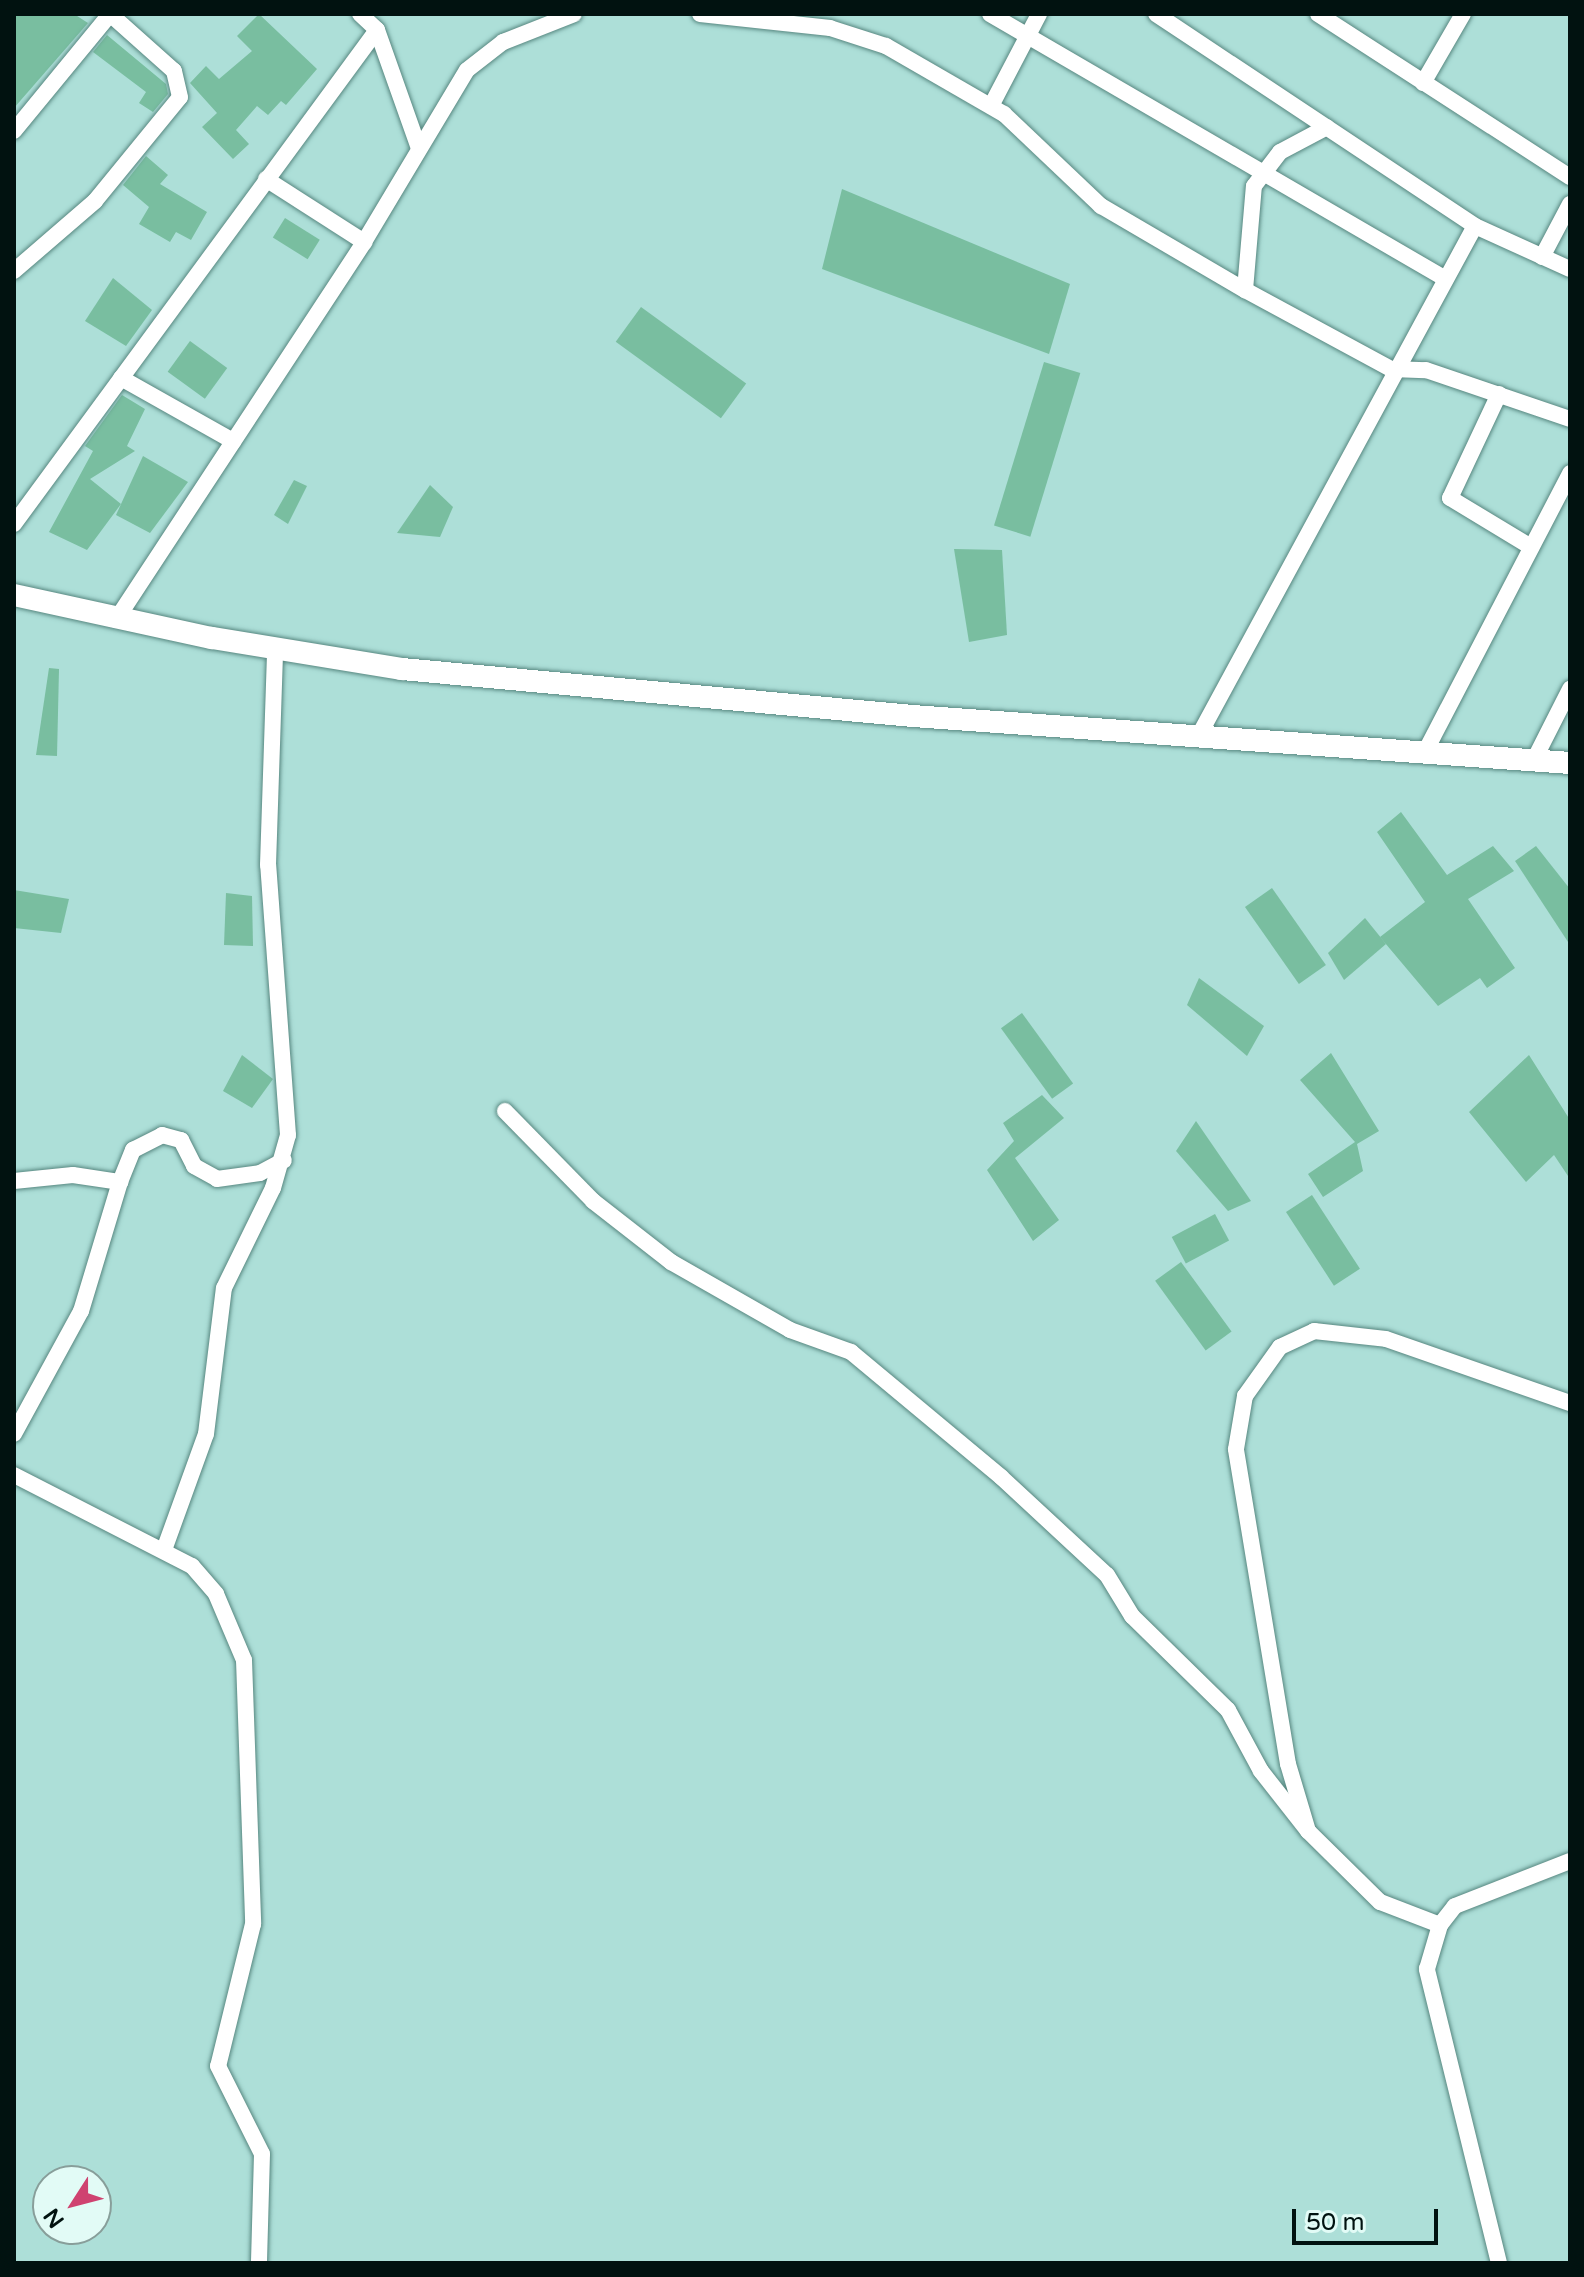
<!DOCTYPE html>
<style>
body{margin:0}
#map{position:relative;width:1584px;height:2277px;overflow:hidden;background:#addfd8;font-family:"Varela Round",sans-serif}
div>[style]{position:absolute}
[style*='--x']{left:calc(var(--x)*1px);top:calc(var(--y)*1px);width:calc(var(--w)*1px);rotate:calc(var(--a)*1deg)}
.building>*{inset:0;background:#79bea0;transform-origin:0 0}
.roads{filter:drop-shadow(0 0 2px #578780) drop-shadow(0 0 2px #578780)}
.minor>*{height:16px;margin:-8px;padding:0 8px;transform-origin:8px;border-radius:8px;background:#fff}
.secondary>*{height:22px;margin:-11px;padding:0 11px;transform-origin:11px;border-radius:11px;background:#fff}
span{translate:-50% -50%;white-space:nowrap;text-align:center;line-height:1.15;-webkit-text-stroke:8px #e2fbf6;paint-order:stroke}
.frame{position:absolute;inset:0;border:16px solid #011210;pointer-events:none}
.north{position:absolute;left:32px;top:2165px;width:80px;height:80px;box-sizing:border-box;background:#e2fbf6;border:2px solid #889e9a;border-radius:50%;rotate:234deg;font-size:22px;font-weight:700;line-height:32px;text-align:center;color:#011210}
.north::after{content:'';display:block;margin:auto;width:28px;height:36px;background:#cf4270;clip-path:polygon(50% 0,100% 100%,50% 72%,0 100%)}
.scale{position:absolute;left:1292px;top:2209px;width:146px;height:36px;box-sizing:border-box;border:4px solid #011210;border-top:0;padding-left:10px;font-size:24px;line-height:28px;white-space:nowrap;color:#011210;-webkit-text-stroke:6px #e2fbf6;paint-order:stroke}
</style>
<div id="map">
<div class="building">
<div style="clip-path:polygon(14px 14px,74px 14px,88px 23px,14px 108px)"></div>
<div style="clip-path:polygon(259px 14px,317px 69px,286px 105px,281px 101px,268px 115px,257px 106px,236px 130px,249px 144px,233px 159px,202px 127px,217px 113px,190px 83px,206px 66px,219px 79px,252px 51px,237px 36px)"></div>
<div style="clip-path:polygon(107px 35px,166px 84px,168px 94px,153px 112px,139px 103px,146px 92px,93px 52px)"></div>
<div style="clip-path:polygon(146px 156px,168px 175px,160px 184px,207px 212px,191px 240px,176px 232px,170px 242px,139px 224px,149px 207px,123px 185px)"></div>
<div style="clip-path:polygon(842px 189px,1070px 284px,1049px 354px,822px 269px)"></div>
<div style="left:285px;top:218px;width:41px;height:23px;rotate:32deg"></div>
<div style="clip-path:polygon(113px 278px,152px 310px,126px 346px,85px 321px)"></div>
<div style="left:641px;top:307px;width:130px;height:43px;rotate:36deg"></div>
<div style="left:190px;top:341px;width:46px;height:38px;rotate:36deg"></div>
<div style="left:1044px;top:362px;width:38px;height:171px;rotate:17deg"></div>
<div style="clip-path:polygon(122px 395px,145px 409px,127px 446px,135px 451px,90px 479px,121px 504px,87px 550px,49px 532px,93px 451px,85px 446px)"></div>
<div style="clip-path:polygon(143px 456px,188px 482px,150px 533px,116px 515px)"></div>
<div style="clip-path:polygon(294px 480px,307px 486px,288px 524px,274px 515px)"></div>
<div style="clip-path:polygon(430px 485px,453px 507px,440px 537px,397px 533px)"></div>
<div style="clip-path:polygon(954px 549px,1002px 550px,1007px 635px,969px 642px)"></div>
<div style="clip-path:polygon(49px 668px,59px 669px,57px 756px,36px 755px)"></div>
<div style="clip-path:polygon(1401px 812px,1447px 875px,1493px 846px,1514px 871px,1468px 899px,1515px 968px,1487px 988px,1480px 978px,1438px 1006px,1380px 937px,1425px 902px,1377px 832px)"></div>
<div style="clip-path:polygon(1536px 846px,1570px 889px,1570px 945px,1515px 861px)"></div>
<div style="left:1272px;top:888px;width:94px;height:33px;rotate:55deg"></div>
<div style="clip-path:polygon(14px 890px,69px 899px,61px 933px,14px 928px)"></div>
<div style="clip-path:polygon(226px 893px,252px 896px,253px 946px,224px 945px)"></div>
<div style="clip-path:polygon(1365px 918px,1386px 944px,1344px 980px,1328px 953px)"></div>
<div style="clip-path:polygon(1199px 978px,1264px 1026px,1247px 1056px,1187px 1005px)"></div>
<div style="left:1022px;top:1013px;width:87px;height:26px;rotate:54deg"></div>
<div style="clip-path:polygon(1331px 1053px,1379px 1131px,1357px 1144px,1363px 1171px,1323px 1197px,1308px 1174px,1355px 1142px,1300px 1080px)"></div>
<div style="clip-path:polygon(242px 1055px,273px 1079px,252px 1108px,223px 1091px)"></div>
<div style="clip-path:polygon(1529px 1055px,1570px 1120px,1570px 1179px,1554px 1155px,1526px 1182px,1469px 1112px)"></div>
<div style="clip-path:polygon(1042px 1095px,1064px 1118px,1015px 1158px,1059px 1220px,1033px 1241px,987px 1170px,1014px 1141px,1003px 1123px)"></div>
<div style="clip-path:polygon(1196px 1121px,1251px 1201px,1228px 1211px,1176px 1151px)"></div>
<div style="left:1312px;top:1195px;width:88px;height:31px;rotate:57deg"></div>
<div style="left:1215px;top:1214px;width:30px;height:49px;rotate:62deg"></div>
<div style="left:1181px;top:1262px;width:86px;height:32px;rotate:54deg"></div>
</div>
<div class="roads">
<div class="minor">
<div style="--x:360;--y:14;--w:23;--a:43"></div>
<div style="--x:377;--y:30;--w:123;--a:70.5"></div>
<div style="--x:700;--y:14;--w:131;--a:6.1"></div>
<div style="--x:830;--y:28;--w:59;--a:17.8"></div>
<div style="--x:886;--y:46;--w:136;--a:30"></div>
<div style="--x:1004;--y:114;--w:134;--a:43.5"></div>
<div style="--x:1101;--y:206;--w:167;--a:30.3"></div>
<div style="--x:1245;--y:290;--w:166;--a:28.4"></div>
<div style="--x:1391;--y:369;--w:35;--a:2"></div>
<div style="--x:1426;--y:370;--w:152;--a:18.8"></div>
<div style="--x:990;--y:14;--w:525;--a:30.18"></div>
<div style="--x:1156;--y:14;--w:383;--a:33.6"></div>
<div style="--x:1475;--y:226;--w:104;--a:24.4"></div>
<div style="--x:1318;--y:14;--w:300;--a:32.9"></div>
<div style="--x:1423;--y:83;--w:80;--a:-59.9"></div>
<div style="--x:991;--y:106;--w:104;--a:-62.4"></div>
<div style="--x:14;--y:131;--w:151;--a:-50.6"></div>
<div style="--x:266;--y:179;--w:117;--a:32.7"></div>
<div style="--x:1542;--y:257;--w:60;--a:-62.2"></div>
<div style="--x:14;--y:271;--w:107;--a:-40.8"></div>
<div style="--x:95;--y:201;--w:134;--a:-50.7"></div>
<div style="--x:180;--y:97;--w:27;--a:-103"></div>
<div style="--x:174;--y:71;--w:86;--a:-138.3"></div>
<div style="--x:1245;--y:290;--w:104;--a:-85.1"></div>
<div style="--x:1254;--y:186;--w:43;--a:-52.6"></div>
<div style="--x:1280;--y:152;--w:53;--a:-28"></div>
<div style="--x:121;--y:378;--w:129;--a:29.4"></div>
<div style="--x:1499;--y:394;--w:115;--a:115.2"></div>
<div style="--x:1450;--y:498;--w:95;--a:31.2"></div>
<div style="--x:14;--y:524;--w:613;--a:-53.69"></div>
<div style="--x:116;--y:620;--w:452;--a:-56.7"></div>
<div style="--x:364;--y:242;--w:200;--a:-59.1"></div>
<div style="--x:467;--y:70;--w:46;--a:-37.9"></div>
<div style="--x:503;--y:42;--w:76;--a:-21.5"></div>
<div style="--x:1197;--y:739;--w:583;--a:-61.55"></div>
<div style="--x:1424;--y:754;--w:317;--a:-62.5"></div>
<div style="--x:1534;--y:760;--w:80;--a:-63.1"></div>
<div style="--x:505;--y:1111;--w:126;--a:45.6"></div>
<div style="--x:593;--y:1201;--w:99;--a:38"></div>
<div style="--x:671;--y:1262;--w:137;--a:29.7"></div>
<div style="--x:790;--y:1330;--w:65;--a:19.8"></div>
<div style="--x:851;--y:1352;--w:195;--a:39.8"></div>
<div style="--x:1001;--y:1477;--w:144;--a:42.8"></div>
<div style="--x:1107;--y:1575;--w:48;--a:58.6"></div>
<div style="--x:1132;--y:1616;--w:134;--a:44.4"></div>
<div style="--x:1228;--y:1710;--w:69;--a:61.6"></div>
<div style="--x:1261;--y:1771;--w:76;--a:51.9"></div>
<div style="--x:14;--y:1181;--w:59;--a:-5.8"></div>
<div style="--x:73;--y:1175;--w:48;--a:8.5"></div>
<div style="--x:120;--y:1182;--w:135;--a:106.8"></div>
<div style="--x:81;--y:1311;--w:140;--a:118.6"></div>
<div style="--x:120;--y:1182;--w:35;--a:-68"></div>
<div style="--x:133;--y:1150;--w:33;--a:-27"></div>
<div style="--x:162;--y:1135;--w:20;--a:15"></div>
<div style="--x:181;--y:1140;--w:29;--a:63"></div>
<div style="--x:194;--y:1166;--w:26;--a:29"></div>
<div style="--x:217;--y:1179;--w:43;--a:-7.9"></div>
<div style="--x:260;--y:1173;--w:27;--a:-28"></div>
<div style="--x:14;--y:1475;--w:200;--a:27.1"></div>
<div style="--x:192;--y:1566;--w:37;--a:49"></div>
<div style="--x:216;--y:1594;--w:72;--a:67"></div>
<div style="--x:244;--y:1660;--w:264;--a:88"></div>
<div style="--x:253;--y:1924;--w:146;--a:103.8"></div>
<div style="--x:218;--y:2066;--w:98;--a:63.4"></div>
<div style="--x:262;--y:2154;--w:109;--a:91.6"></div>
<div style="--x:164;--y:1550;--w:123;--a:-70.1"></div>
<div style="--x:206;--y:1434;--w:147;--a:-83"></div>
<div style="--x:224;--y:1288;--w:111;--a:-63.9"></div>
<div style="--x:273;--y:1188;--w:55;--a:-74.2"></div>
<div style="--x:288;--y:1135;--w:271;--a:-94.2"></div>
<div style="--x:268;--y:865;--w:216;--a:-88.1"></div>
<div style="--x:1440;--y:1925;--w:64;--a:-159"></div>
<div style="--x:1380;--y:1902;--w:101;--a:-135.4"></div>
<div style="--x:1308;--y:1831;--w:70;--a:-106.6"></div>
<div style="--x:1288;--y:1764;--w:319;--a:-99.4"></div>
<div style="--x:1236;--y:1449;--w:54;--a:-80.4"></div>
<div style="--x:1245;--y:1396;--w:60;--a:-54.5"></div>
<div style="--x:1280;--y:1347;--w:38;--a:-25"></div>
<div style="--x:1314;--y:1331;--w:72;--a:6.3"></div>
<div style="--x:1386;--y:1339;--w:195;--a:19.2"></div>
<div style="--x:1499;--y:2263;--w:303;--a:-103.8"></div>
<div style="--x:1427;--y:1969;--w:46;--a:-73.5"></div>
<div style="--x:1440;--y:1925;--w:24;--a:-52"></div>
<div style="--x:1455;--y:1906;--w:123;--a:-21.4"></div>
</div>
<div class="secondary">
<div style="--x:14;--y:595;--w:203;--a:12.3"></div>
<div style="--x:212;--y:638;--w:193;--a:9.3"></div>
<div style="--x:402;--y:669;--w:513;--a:5.26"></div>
<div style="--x:913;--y:716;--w:659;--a:4.09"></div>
</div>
</div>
<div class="frame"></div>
<div class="north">N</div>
<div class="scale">50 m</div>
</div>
